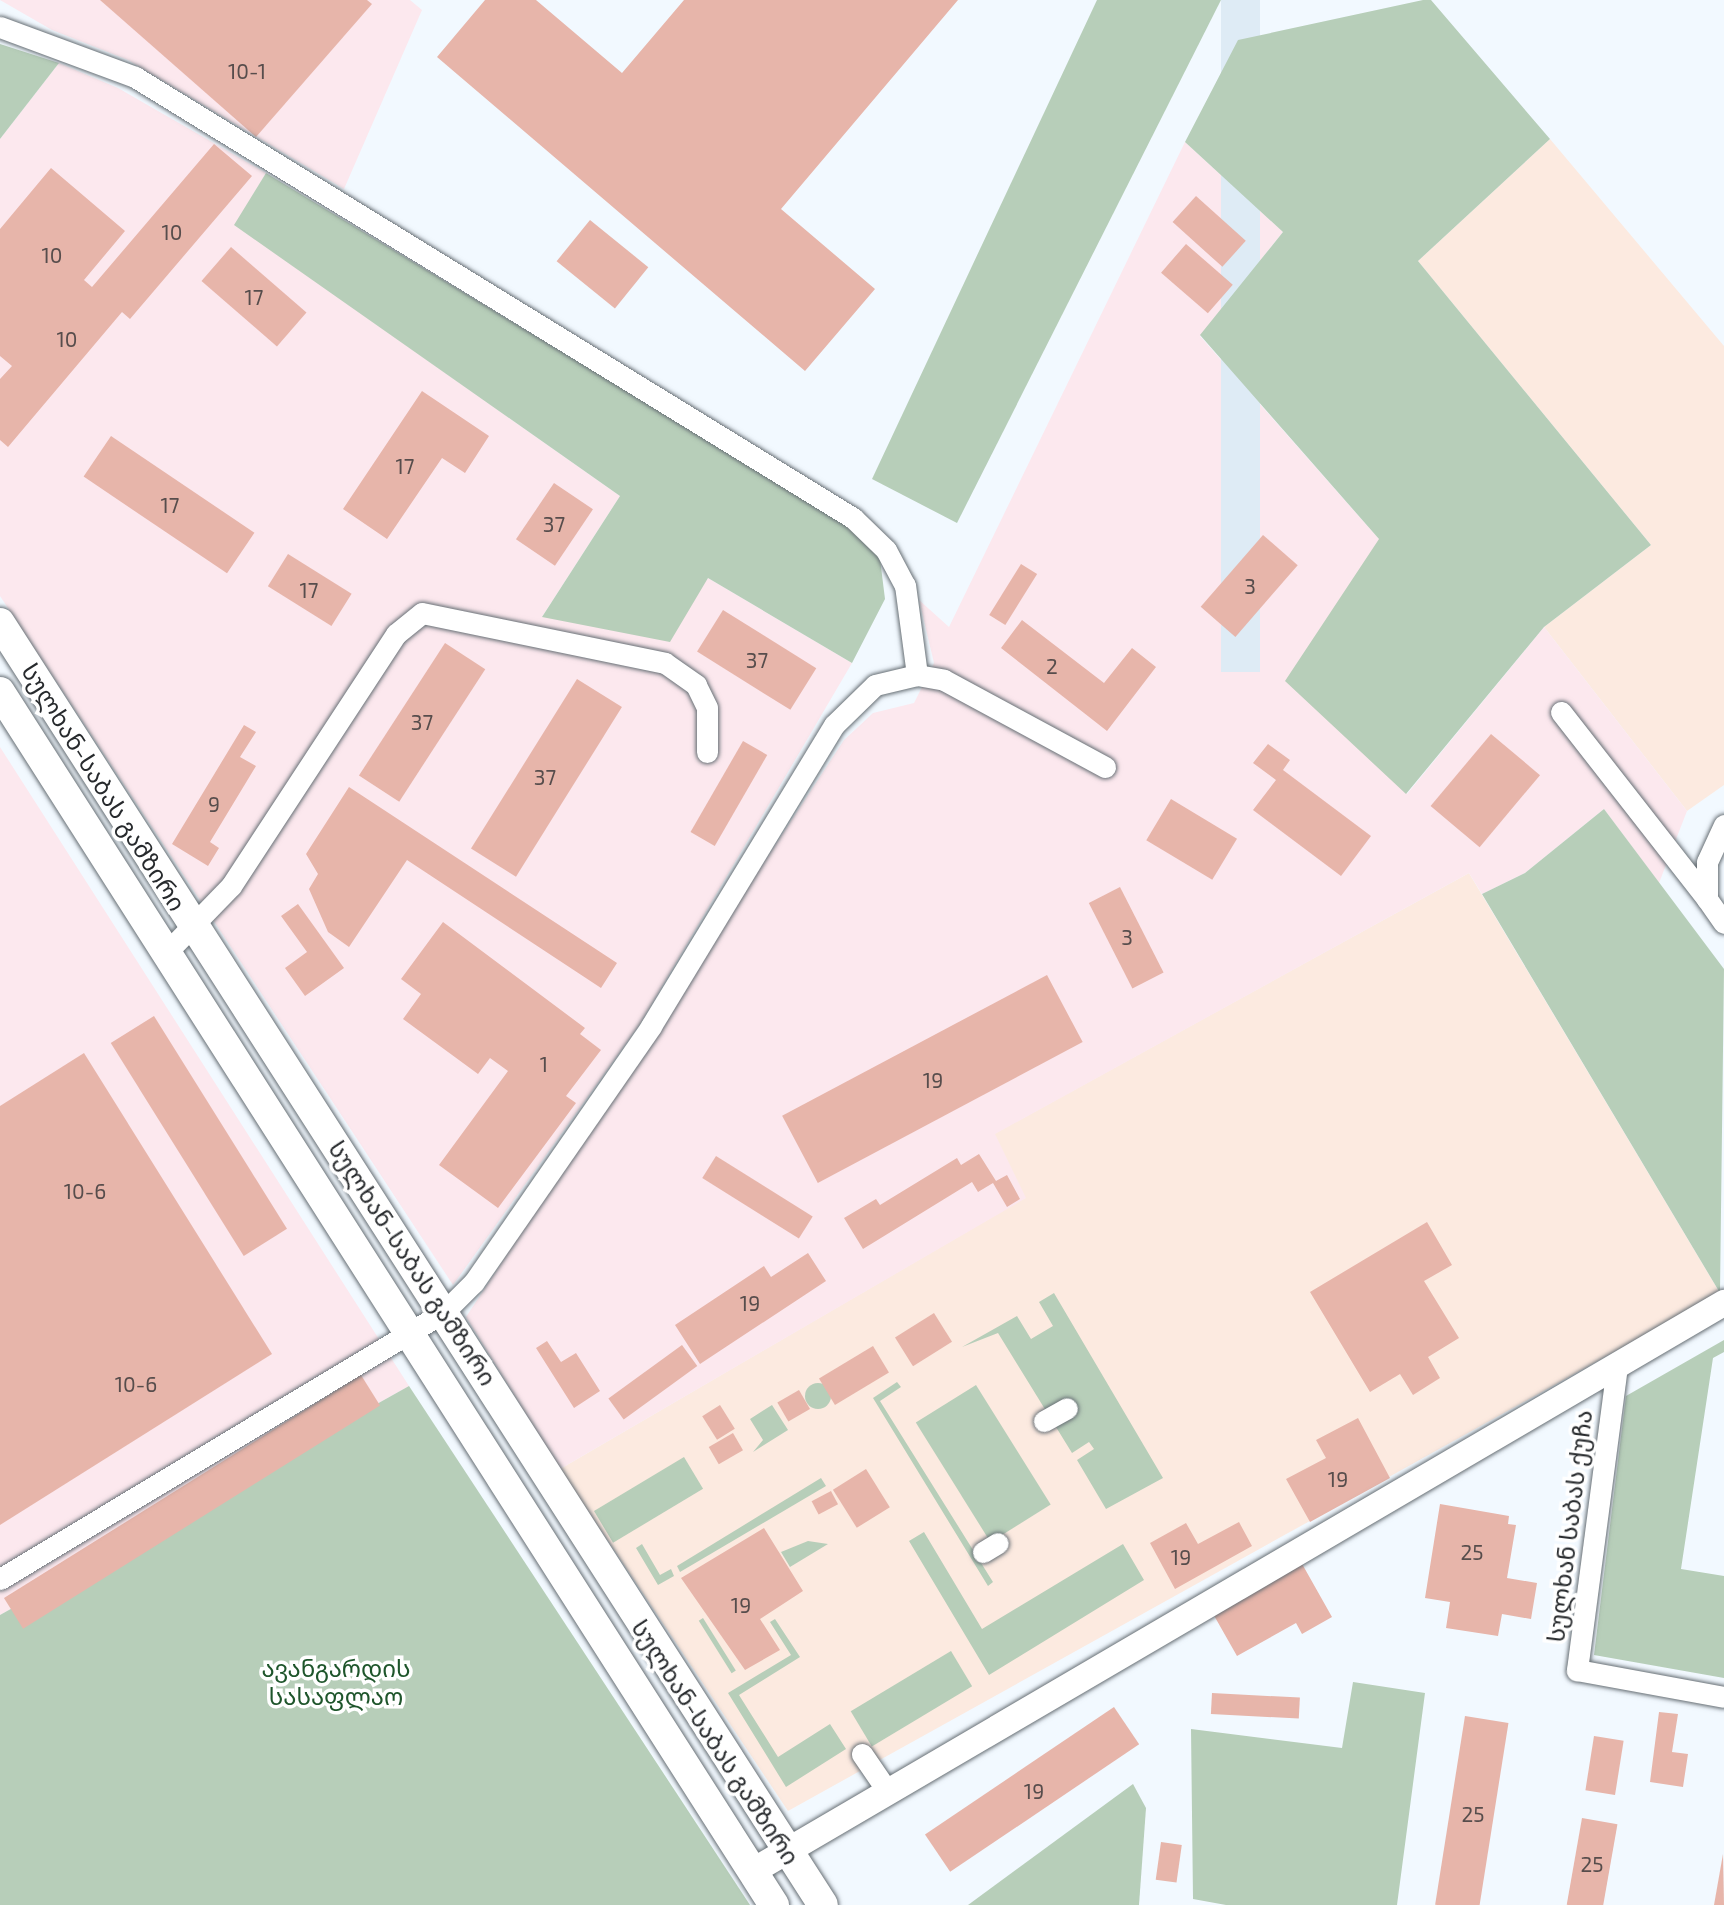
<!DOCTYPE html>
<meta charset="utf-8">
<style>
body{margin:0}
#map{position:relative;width:1724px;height:1905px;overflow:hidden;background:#f2f9ff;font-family:"Exo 2","Noto Sans Georgian",sans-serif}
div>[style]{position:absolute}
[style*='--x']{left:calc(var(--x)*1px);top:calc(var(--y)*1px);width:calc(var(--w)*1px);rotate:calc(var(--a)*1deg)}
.commercial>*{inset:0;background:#fceae0}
.industrial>*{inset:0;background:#fce8ee}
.built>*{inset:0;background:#deebf5;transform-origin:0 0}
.green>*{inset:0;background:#b7ceb9;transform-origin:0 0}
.round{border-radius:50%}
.building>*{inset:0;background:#e7b5aa;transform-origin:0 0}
.roads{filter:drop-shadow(0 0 2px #676f75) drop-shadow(0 0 2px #676f75)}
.minor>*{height:21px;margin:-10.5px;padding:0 10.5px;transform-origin:10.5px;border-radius:10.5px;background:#fff}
.tertiary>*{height:26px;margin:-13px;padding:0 13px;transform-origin:13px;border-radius:13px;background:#fff}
.secondary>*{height:30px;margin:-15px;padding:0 15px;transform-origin:15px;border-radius:15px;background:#fff}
span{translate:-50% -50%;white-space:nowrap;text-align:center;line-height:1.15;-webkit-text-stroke:7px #fff;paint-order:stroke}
.number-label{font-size:21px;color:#574d4c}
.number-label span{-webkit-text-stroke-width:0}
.street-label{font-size:24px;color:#272a2d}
.park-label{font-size:24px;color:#1e552b}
</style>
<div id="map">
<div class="commercial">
<div style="clip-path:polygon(1550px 139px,1724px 346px,1724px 785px,1687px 811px,1544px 627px,1651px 545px,1418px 261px)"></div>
<div style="clip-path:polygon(1469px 873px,1720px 1293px,788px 1811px,560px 1469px,1025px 1198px,994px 1134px)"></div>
</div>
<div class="industrial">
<div style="clip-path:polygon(0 0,410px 0,422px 10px,344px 189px,128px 60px,52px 30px)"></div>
<div style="clip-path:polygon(59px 63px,118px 88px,266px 173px,235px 225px,620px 496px,542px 617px,708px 578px,852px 663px,640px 1024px,453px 1285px,0 596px,0 139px)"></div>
<div style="clip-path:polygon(1185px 142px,1283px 232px,1200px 336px,1379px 539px,1407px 794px,1544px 627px,1687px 811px,1659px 883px,1604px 809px,1525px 873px,1482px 894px,1469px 873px,995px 1134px,1026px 1198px,560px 1469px,466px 1317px,844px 740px,873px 713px,914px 703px,934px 663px,919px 600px,949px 627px)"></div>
<div style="clip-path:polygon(0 747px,409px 1386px,0 1615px)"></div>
</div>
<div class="built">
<div style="left:1221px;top:0;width:39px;height:672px"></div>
</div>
<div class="green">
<div style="clip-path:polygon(1097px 0,1221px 0,957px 523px,872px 479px)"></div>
<div style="clip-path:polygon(1423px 0,1431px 0,1550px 139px,1418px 261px,1651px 545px,1544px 627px,1406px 794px,1285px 681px,1379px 539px,1200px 335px,1283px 232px,1185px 142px,1238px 40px)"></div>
<div style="clip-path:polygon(0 44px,59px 63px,0 139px)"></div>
<div style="clip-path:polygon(266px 173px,845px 523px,879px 551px,885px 599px,852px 663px,708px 578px,670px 642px,542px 617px,620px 496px,234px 225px)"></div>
<div style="clip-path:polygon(1604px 809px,1724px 969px,1720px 1293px,1482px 894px,1525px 873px)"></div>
<div style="clip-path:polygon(1054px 1293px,1163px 1478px,1106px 1509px,1077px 1460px,1094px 1449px,1089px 1442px,1072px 1453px,998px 1333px,962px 1347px,1017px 1316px,1031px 1339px,1053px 1326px,1039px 1302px)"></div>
<div style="clip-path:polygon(1724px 1340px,1724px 1352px,1713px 1358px,1681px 1569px,1724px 1576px,1724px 1678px,1594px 1655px,1626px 1396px)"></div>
<div style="clip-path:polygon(897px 1382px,901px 1387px,880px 1401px,993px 1582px,988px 1586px,873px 1398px)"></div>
<div class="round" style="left:805px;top:1383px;width:26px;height:26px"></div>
<div style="left:976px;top:1385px;width:141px;height:71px;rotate:58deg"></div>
<div style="clip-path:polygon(409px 1386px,750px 1905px,0 1905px,0 1615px)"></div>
<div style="clip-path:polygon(772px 1405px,788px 1430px,753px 1452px,763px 1440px,750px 1419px)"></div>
<div style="left:684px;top:1457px;width:37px;height:105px;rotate:59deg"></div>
<div style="clip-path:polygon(821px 1478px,826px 1486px,680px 1572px,677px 1566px)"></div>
<div style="clip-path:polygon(924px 1532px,982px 1629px,1123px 1544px,1144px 1580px,989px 1675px,909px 1541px)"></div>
<div style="clip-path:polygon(808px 1541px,828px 1544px,790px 1567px,781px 1552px)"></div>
<div style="clip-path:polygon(642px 1544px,660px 1575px,671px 1569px,674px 1576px,658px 1585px,636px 1548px)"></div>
<div style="left:703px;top:1618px;width:62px;height:5px;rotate:58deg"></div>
<div style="clip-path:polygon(775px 1619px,800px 1657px,739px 1695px,778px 1757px,830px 1724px,846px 1749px,786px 1787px,728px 1693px,791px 1655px,770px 1622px)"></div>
<div style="left:951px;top:1651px;width:41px;height:117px;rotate:59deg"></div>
<div style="clip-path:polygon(1353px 1682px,1425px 1693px,1397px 1905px,1226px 1905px,1193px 1899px,1191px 1729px,1342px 1748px)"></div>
<div style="clip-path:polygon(1133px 1784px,1146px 1808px,1139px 1905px,968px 1905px)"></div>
</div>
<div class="building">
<div style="clip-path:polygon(100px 0,367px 0,372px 4px,256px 137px)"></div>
<div style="clip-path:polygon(485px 0,536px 0,622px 73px,684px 0,958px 0,781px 209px,875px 289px,805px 371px,437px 57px)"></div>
<div style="clip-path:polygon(214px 144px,252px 176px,130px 319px,122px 312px,8px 447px,0 440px,0 379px,12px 366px,0 356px,0 229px,51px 168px,125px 231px,84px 280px,92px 287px)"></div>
<div style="left:1196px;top:196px;width:67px;height:35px;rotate:42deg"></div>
<div style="left:590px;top:220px;width:75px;height:53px;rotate:39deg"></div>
<div style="left:1186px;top:244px;width:62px;height:38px;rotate:41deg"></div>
<div style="left:231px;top:247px;width:100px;height:45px;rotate:41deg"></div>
<div style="clip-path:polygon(422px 391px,489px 436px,465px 473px,442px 458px,387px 539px,343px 509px)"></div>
<div style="left:111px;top:436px;width:173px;height:49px;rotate:34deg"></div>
<div style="left:554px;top:483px;width:47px;height:68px;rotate:34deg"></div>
<div style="left:1263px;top:535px;width:46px;height:95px;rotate:41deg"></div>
<div style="left:288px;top:554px;width:75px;height:38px;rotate:32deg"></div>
<div style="left:1021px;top:564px;width:19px;height:60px;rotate:32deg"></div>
<div style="left:723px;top:610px;width:110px;height:49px;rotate:32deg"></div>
<div style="clip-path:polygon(1022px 620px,1104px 683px,1132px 648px,1156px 667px,1107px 731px,1001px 648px)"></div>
<div style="left:445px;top:643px;width:48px;height:158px;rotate:33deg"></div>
<div style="left:577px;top:679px;width:53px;height:200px;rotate:32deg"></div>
<div style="clip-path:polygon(244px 725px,256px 732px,240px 757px,256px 766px,210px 842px,219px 848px,208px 866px,172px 844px)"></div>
<div style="left:1491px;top:734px;width:64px;height:94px;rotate:40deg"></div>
<div style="left:743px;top:741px;width:28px;height:105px;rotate:30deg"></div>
<div style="clip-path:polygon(1268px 744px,1290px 760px,1283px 770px,1371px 836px,1341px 876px,1253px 810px,1276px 780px,1253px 763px)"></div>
<div style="clip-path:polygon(349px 787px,617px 963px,601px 988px,407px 860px,349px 947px,328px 932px,309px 889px,318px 874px,306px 854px)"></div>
<div style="left:1171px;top:799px;width:77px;height:48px;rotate:31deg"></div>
<div style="left:1120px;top:887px;width:96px;height:35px;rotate:63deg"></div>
<div style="clip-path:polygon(298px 904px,344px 968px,305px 996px,285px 968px,307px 952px,281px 916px)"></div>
<div style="clip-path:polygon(443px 922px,585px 1028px,580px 1034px,601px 1050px,566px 1096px,576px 1103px,498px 1208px,439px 1165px,508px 1071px,490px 1058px,478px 1074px,403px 1019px,421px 994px,401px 979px)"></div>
<div style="left:1047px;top:975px;width:76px;height:300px;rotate:62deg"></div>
<div style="left:154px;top:1016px;width:251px;height:51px;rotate:58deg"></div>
<div style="clip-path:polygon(84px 1053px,272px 1354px,0 1525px,0 1106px)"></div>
<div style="clip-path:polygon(979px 1154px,996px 1181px,1007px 1175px,1020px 1199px,1007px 1207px,993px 1183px,978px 1192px,972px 1182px,863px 1249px,844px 1218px,876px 1199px,880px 1205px,957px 1158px,961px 1165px)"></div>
<div style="left:716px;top:1156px;width:114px;height:26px;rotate:32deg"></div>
<div style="clip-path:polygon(1427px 1222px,1452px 1265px,1424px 1281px,1459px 1338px,1428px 1357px,1440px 1378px,1413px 1395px,1400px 1374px,1370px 1392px,1310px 1292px)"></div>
<div style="clip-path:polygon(808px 1253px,826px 1281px,700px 1364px,675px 1325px,764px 1266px,771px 1277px)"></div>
<div style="left:934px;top:1313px;width:34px;height:46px;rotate:58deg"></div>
<div style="clip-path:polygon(547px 1341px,561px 1362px,576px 1353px,600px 1391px,574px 1408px,536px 1348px)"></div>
<div style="left:682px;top:1345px;width:26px;height:91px;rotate:54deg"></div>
<div style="left:873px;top:1346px;width:31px;height:63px;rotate:59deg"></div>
<div style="left:361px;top:1375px;width:36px;height:421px;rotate:58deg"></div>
<div style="left:799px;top:1390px;width:22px;height:25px;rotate:60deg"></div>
<div style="left:720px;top:1405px;width:28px;height:21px;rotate:58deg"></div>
<div style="clip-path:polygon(1358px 1418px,1390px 1478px,1310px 1522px,1286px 1479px,1326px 1458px,1316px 1440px)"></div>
<div style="left:733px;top:1433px;width:20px;height:28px;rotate:60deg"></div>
<div style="left:866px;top:1469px;width:45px;height:39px;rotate:58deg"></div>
<div style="left:831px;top:1491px;width:15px;height:22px;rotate:62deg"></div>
<div style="clip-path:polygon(1440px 1504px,1509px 1516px,1508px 1524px,1516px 1525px,1507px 1578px,1537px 1583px,1531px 1619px,1502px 1614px,1498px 1636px,1446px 1628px,1450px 1602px,1425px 1598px)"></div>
<div style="clip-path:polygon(1239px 1522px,1252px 1546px,1175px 1589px,1150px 1543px,1186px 1523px,1198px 1544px)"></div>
<div style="clip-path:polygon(764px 1528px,803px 1591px,760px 1619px,780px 1650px,745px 1670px,681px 1578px)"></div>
<div style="clip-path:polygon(1301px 1562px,1332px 1617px,1302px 1634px,1296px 1623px,1237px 1656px,1212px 1612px)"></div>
<div style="left:1212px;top:1693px;width:88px;height:21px;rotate:3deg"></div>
<div style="left:1114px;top:1707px;width:45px;height:228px;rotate:56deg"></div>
<div style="clip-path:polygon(1659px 1712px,1678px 1714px,1672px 1752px,1688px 1754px,1683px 1787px,1650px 1782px)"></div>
<div style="left:1465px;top:1716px;width:44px;height:191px;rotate:9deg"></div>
<div style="left:1594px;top:1736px;width:30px;height:55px;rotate:9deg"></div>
<div style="left:1582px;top:1818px;width:36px;height:88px;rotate:10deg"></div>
<div style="left:1161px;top:1842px;width:21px;height:38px;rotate:8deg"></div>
<div style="clip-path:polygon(1723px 1854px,1724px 1905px,1714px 1905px)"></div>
</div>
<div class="roads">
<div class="minor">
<div style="--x:0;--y:27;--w:144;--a:20.3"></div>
<div style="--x:135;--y:77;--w:843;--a:31.56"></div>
<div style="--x:853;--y:518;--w:46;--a:44.1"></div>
<div style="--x:886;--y:550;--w:40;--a:62"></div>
<div style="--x:905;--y:585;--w:91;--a:82.4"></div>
<div style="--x:1561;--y:712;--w:237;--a:52"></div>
<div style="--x:1724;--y:825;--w:41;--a:114.7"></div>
<div style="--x:1707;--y:862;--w:37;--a:90"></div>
<div style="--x:1707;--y:899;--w:29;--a:55"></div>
<div style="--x:165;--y:954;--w:95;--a:-45.9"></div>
<div style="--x:231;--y:886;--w:301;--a:-56.8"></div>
<div style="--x:396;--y:634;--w:33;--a:-39"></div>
<div style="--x:422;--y:613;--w:248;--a:11.6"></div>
<div style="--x:665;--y:663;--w:38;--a:35"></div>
<div style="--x:696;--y:685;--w:25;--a:64"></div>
<div style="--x:707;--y:708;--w:44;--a:90"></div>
<div style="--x:1617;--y:1366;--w:307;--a:97.5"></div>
<div style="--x:1577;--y:1670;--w:149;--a:10.4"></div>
<div style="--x:1044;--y:1421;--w:26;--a:-29"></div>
<div style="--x:983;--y:1552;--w:17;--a:-31"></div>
<div style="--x:0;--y:1579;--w:518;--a:-31.02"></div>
<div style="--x:444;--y:1312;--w:42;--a:-45"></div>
<div style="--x:474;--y:1282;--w:311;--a:-55.3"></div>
<div style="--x:651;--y:1026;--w:352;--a:-58.7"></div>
<div style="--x:834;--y:725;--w:57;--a:-44.3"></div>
<div style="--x:875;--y:685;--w:43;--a:-13.4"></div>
<div style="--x:917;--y:675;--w:27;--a:10"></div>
<div style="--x:944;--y:680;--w:183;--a:28.4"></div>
<div style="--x:862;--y:1754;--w:46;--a:55.6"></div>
</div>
<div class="tertiary">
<div style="--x:753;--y:1871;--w:1125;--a:-30.33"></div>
</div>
<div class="secondary">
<div style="--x:0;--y:623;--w:1523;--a:57.3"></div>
<div style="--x:0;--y:692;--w:1439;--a:57.46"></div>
</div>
</div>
<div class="number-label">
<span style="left:247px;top:71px">10-1</span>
<span style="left:172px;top:232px">10</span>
<span style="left:52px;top:255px">10</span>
<span style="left:254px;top:297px">17</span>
<span style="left:67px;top:339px">10</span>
<span style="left:405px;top:466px">17</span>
<span style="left:170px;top:505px">17</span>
<span style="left:554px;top:524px">37</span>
<span style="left:1250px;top:586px">3</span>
<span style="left:309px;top:590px">17</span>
<span style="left:757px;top:660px">37</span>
<span style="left:1052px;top:666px">2</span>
<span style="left:422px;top:722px">37</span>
<span style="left:545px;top:777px">37</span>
<span style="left:214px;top:804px">9</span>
<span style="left:1127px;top:937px">3</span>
<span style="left:544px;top:1064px">1</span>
<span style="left:933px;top:1080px">19</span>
<span style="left:85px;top:1191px">10-6</span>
<span style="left:750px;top:1303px">19</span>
<span style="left:136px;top:1384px">10-6</span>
<span style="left:1338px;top:1479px">19</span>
<span style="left:1472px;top:1552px">25</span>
<span style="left:1181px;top:1557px">19</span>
<span style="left:741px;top:1605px">19</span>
<span style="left:1034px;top:1791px">19</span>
<span style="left:1473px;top:1814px">25</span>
<span style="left:1592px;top:1864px">25</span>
</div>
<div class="street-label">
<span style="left:104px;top:787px;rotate:58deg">სულხან-საბას გამზირი</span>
<span style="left:413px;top:1263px;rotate:57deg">სულხან-საბას გამზირი</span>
<span style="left:1569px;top:1526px;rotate:-83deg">სულხან საბას ქუჩა</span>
<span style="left:716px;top:1742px;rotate:57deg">სულხან-საბას გამზირი</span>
</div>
<div class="park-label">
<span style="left:336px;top:1682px">ავანგარდის<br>სასაფლაო</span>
</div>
</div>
